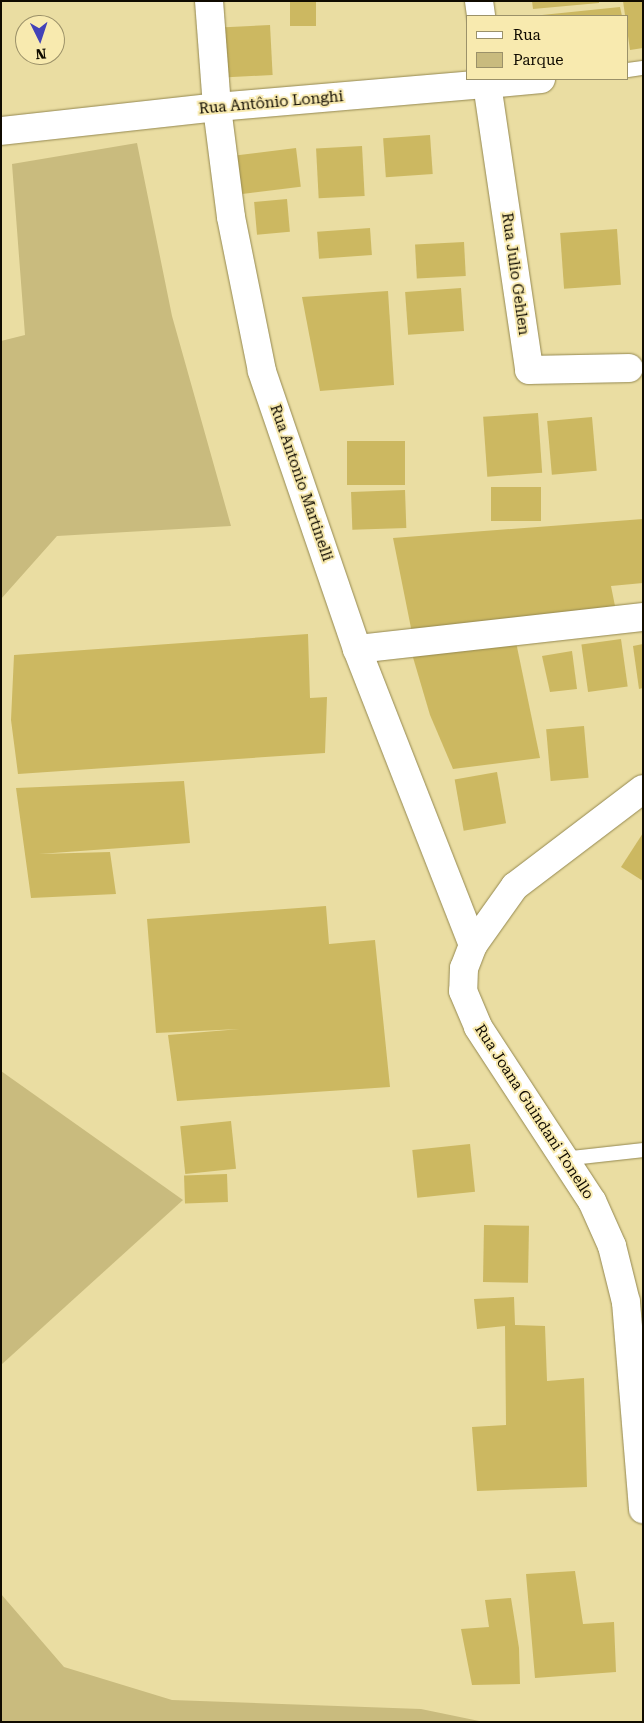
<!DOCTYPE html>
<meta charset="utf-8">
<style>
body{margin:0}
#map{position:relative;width:644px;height:1723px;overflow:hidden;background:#eadda2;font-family:"Roboto Serif",serif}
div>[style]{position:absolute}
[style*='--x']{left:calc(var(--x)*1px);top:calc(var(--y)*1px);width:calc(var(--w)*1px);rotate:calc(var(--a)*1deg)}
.green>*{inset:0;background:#c9bb7e}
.building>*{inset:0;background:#ccb861;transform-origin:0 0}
.roads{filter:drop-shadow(0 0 1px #948850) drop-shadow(0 0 1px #948850)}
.service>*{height:14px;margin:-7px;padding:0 7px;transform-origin:7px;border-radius:7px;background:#fff}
.minor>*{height:28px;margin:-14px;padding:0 14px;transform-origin:14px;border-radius:14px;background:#fff}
.tertiary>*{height:28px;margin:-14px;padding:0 14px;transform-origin:14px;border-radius:14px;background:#fff}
.secondary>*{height:28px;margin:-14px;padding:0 14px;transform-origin:14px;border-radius:14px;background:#fff}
span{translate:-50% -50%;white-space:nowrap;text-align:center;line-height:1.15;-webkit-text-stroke:4px #f8eaaf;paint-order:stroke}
.street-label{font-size:15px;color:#100b00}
.frame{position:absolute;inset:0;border:2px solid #100b00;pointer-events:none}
.legend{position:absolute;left:466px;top:15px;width:162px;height:65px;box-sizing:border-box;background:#f8eaaf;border:1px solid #9b9169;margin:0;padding:6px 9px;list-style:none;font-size:15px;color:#100b00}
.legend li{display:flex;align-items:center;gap:10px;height:25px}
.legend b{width:25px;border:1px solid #9b9169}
.north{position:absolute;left:15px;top:15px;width:50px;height:50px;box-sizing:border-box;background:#f8eaaf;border:1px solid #9b9169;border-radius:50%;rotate:176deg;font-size:14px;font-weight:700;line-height:20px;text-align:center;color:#100b00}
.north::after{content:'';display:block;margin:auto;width:18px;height:22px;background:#4342b8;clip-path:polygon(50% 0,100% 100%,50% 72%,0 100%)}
</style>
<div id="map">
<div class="green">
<div style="clip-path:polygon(137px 143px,172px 316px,231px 526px,57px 536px,1px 599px,1px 341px,25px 335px,12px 164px)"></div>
<div style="clip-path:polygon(1px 1071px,183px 1200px,1px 1365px)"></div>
<div style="clip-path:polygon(1px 1594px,64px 1667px,172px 1700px,421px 1709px,484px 1722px,1px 1722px)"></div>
</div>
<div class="building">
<div style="left:290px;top:1px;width:26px;height:25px"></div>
<div style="clip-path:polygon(532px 1px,599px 1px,599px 3px,533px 9px)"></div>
<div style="clip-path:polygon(623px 1px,643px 1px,643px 48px,630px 50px)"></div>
<div style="clip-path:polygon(620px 7px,622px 16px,542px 16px,542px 15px)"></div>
<div style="left:270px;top:25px;width:50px;height:45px;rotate:87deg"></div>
<div style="left:430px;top:135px;width:39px;height:47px;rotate:86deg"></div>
<div style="left:362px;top:146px;width:50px;height:46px;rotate:87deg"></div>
<div style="left:296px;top:148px;width:39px;height:59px;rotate:83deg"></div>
<div style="left:287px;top:199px;width:33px;height:33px;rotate:85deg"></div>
<div style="left:370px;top:228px;width:27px;height:53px;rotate:86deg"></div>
<div style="left:617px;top:229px;width:56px;height:57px;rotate:86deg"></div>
<div style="left:464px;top:242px;width:34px;height:49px;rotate:87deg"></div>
<div style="left:461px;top:288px;width:43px;height:56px;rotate:86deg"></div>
<div style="clip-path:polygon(388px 291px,394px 385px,320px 391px,302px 297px)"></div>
<div style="left:538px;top:413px;width:60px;height:55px;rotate:86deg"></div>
<div style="left:592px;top:417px;width:54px;height:45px;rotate:85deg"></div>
<div style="left:405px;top:441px;width:44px;height:58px;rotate:90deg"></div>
<div style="left:491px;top:487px;width:50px;height:34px"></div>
<div style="left:405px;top:490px;width:38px;height:54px;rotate:88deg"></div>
<div style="clip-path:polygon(643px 519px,643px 583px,611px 586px,615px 606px,412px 633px,393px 538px)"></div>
<div style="clip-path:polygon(308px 634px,310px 698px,327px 697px,325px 753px,18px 774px,11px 720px,14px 655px)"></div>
<div style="left:621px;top:639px;width:48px;height:40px;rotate:82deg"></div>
<div style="clip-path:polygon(516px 642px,540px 758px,453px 769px,430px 715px,412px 654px)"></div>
<div style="clip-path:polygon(643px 644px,643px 688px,639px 689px,633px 646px)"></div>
<div style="clip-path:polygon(572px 651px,577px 689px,550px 692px,542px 656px)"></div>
<div style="left:584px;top:726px;width:52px;height:38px;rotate:85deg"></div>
<div style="left:497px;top:772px;width:52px;height:43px;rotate:80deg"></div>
<div style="clip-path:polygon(184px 781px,190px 843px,39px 854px,110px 852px,116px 894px,31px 898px,16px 788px)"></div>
<div style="clip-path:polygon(643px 833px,643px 881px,621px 867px)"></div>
<div style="clip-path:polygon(326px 906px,329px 944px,375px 940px,390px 1087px,177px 1101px,168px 1035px,240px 1029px,156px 1033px,147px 919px)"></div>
<div style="left:231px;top:1121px;width:48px;height:51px;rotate:84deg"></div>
<div style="left:470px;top:1144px;width:48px;height:58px;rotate:84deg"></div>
<div style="left:227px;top:1174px;width:28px;height:43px;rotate:88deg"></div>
<div style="left:484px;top:1225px;width:45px;height:57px;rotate:1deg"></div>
<div style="clip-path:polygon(514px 1297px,515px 1325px,545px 1326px,547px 1381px,584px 1378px,587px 1487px,477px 1491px,472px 1427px,506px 1425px,505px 1326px,477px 1329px,474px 1299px)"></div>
<div style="clip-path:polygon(575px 1571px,583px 1624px,614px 1622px,616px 1672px,535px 1678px,526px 1574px)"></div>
<div style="clip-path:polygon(511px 1598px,519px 1648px,520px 1684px,472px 1685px,461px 1629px,489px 1627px,485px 1600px)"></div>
</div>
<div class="roads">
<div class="service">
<div style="--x:628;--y:70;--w:15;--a:-8"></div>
<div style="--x:563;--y:1159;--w:81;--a:-6.4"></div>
</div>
<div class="minor">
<div style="--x:541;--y:79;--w:54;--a:174.7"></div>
<div style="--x:487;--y:84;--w:289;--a:81.6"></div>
<div style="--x:529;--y:370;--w:100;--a:-1.1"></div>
<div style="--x:1;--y:131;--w:217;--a:-6.3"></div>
<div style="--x:217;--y:107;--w:106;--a:-94.3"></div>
<div style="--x:357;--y:649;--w:288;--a:-6.4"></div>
</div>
<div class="tertiary">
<div style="--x:479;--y:1;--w:15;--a:82"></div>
<div style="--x:473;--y:945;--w:318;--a:-111.4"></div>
<div style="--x:357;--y:649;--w:294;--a:-108.9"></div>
<div style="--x:262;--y:371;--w:157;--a:-101.4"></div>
<div style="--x:231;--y:217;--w:111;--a:-97.3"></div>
<div style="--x:217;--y:107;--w:271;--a:-4.9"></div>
<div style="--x:487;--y:84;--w:5;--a:-101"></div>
</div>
<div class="secondary">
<div style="--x:643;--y:789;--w:161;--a:142.8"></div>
<div style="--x:515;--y:886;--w:72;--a:125.4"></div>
<div style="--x:473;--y:945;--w:25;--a:111"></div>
<div style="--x:464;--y:968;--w:23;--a:92"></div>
<div style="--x:463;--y:991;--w:39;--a:67"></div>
<div style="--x:478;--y:1027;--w:208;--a:56.8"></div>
<div style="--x:592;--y:1201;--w:49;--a:66"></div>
<div style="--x:612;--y:1246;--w:58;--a:76"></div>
<div style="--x:626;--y:1302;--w:208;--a:85.3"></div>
</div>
</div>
<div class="street-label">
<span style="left:271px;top:103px;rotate:-5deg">Rua Antônio Longhi</span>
<span style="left:515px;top:274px;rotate:82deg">Rua Julio Gehlen</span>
<span style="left:301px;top:483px;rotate:71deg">Rua Antonio Martinelli</span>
<span style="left:534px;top:1112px;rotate:57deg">Rua Joana Guindani Tonello</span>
</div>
<div class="frame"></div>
<ul class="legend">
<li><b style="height:6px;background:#fff"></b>Rua</li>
<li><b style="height:14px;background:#c9bb7e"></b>Parque</li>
</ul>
<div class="north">N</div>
</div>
